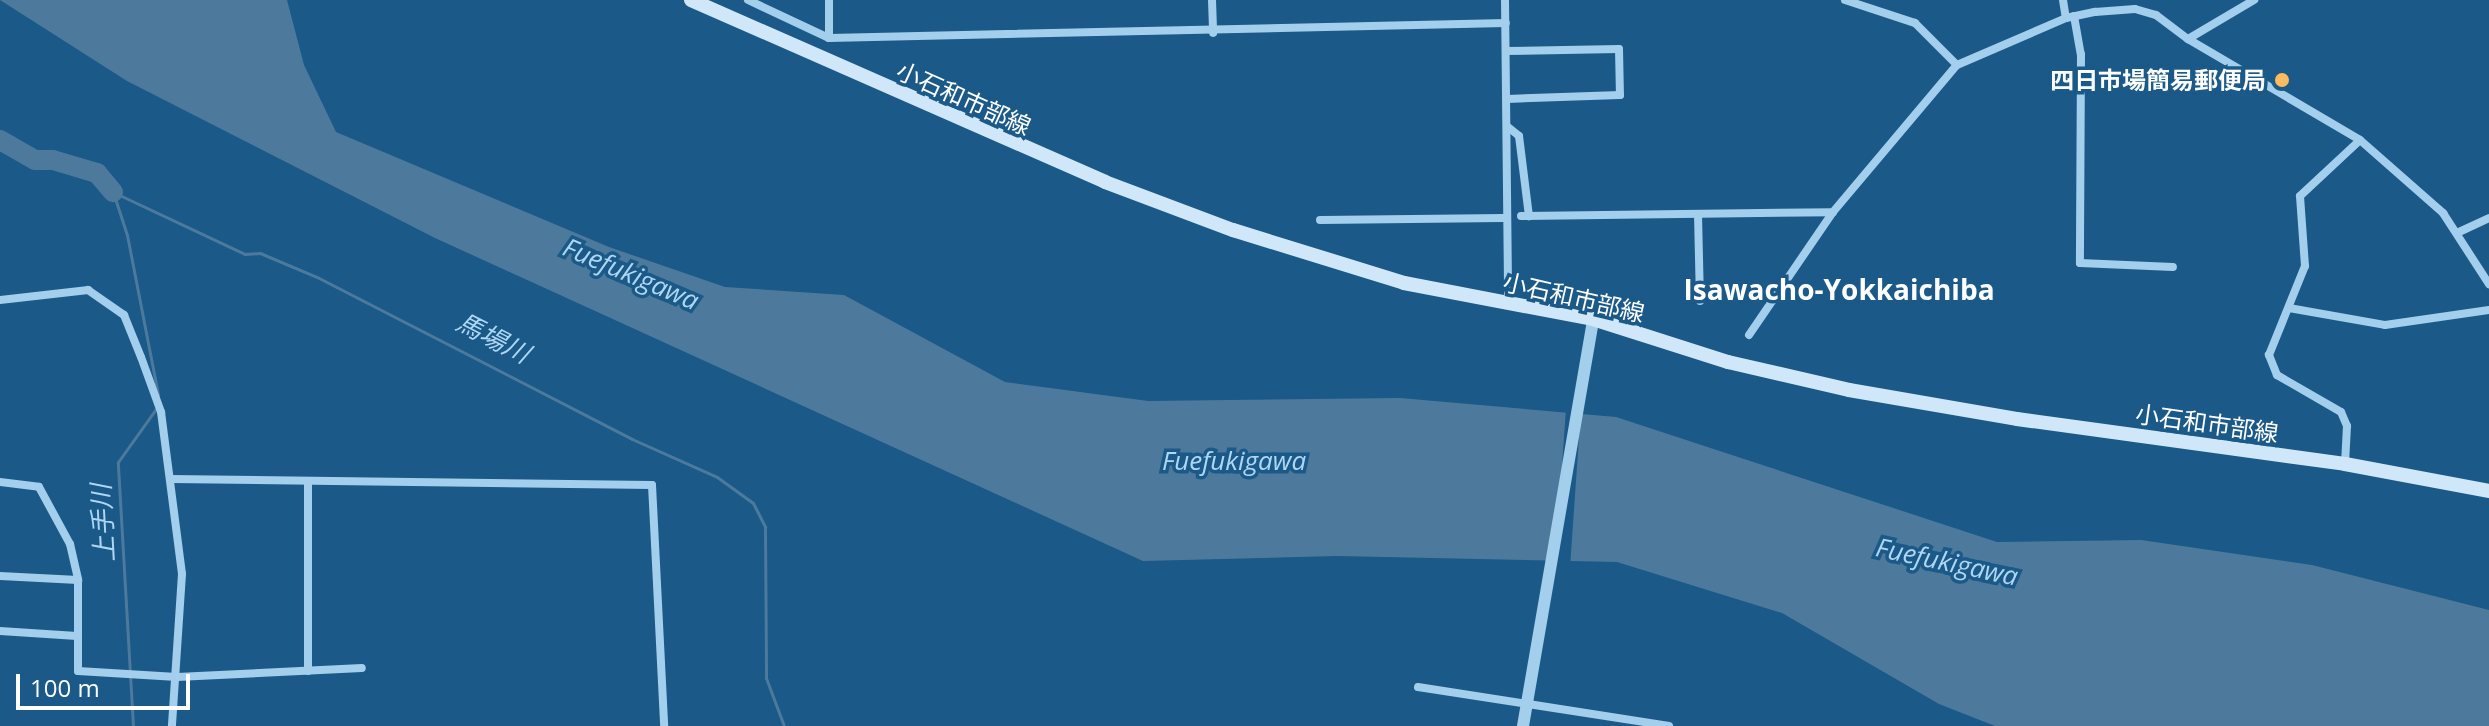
<!DOCTYPE html>
<meta charset="utf-8">
<style>
body{margin:0}
#map{position:relative;width:2489px;height:726px;overflow:hidden;background:#1a5988;font-family:"Open Sans","Noto Sans JP",sans-serif}
div>[style]{position:absolute}
[style*='--x']{left:calc(var(--x)*1px);top:calc(var(--y)*1px);width:calc(var(--w)*1px);rotate:calc(var(--a)*1deg)}
.water>*{inset:0;background:#4d7a9c}
.pier>*{inset:0;background:#1a5988;transform-origin:0 0}
.stream>*{height:3px;margin:-1.5px;padding:0 1.5px;transform-origin:1.5px;border-radius:1.5px;background:#4d7a9c}
.river>*{height:20px;margin:-10px;padding:0 10px;transform-origin:10px;border-radius:10px;background:#4d7a9c}
.minor>*{height:8px;margin:-4px;padding:0 4px;transform-origin:4px;border-radius:4px;background:#a3ceec}
.tertiary>*{height:12px;margin:-6px;padding:0 6px;transform-origin:6px;border-radius:6px;background:#a3ceec}
.secondary>*{height:14px;margin:-7px;padding:0 7px;transform-origin:7px;border-radius:7px;background:#cfe7f9}
.dots>*{width:22px;height:22px;translate:-50% -50%;box-sizing:border-box;border:4px solid #1a5988;border-radius:50%}
span{translate:-50% -50%;white-space:nowrap;text-align:center;line-height:1.15;-webkit-text-stroke:7px #1a5988;paint-order:stroke}
.poi-label{font-size:24px;color:#fff;font-weight:700}
.right{translate:-100% -50%;text-align:right}
.street-label{font-size:24px;color:#fff}
.water-label{font-size:26px;color:#afd7f4;font-style:italic}
.quarter-label{font-size:28px;color:#fff;font-weight:700}
.scale{position:absolute;left:16px;top:674px;width:174px;height:36px;box-sizing:border-box;border:4px solid #fff;border-top:0;padding-left:10px;font-size:24px;line-height:28px;white-space:nowrap;color:#fff;-webkit-text-stroke:6px #1a5988;paint-order:stroke}
</style>
<div id="map">
<div class="water">
<div style="clip-path:polygon(0 0,287px 0,304px 65px,336px 132px,609px 247px,725px 287px,844px 295px,1005px 382px,1148px 401px,1400px 398px,1616px 417px,1997px 542px,2141px 540px,2312px 565px,2489px 610px,2489px 726px,1995px 726px,1939px 704px,1782px 613px,1617px 562px,1337px 556px,1143px 561px,435px 238px,127px 81px)"></div>
</div>
<div class="pier">
<div style="left:1566px;top:409px;width:15px;height:158px;rotate:4deg"></div>
</div>
<div class="stream">
<div style="--x:113;--y:192;--w:146;--a:25.2"></div>
<div style="--x:245;--y:254;--w:15;--a:-4"></div>
<div style="--x:260;--y:253;--w:62;--a:22.8"></div>
<div style="--x:317;--y:277;--w:354;--a:27.2"></div>
<div style="--x:632;--y:439;--w:93;--a:24.1"></div>
<div style="--x:717;--y:477;--w:44;--a:35.8"></div>
<div style="--x:753;--y:503;--w:27;--a:63"></div>
<div style="--x:765;--y:527;--w:151;--a:89.6"></div>
<div style="--x:766;--y:678;--w:51;--a:69.4"></div>
<div style="--x:113;--y:192;--w:45;--a:72"></div>
<div style="--x:127;--y:235;--w:163;--a:79"></div>
<div style="--x:133;--y:726;--w:264;--a:-93.3"></div>
<div style="--x:118;--y:462;--w:69;--a:-54.5"></div>
</div>
<div class="river">
<div style="--x:0;--y:140;--w:40;--a:29.7"></div>
<div style="--x:35;--y:160;--w:18;--a:0"></div>
<div style="--x:53;--y:160;--w:46;--a:16.5"></div>
<div style="--x:97;--y:173;--w:25;--a:50"></div>
</div>
<div class="minor">
<div style="--x:748;--y:0;--w:89;--a:25.1"></div>
<div style="--x:829;--y:38;--w:677;--a:-1.27"></div>
<div style="--x:829;--y:0;--w:38;--a:90"></div>
<div style="--x:1212;--y:0;--w:33;--a:88"></div>
<div style="--x:1505;--y:0;--w:303;--a:89.4"></div>
<div style="--x:1845;--y:0;--w:74;--a:18.2"></div>
<div style="--x:1915;--y:23;--w:59;--a:45"></div>
<div style="--x:2063;--y:0;--w:18;--a:81"></div>
<div style="--x:2074;--y:16;--w:39;--a:80"></div>
<div style="--x:2081;--y:54;--w:209;--a:90.3"></div>
<div style="--x:2080;--y:263;--w:93;--a:2.5"></div>
<div style="--x:2188;--y:39;--w:77;--a:-30.6"></div>
<div style="--x:1506;--y:51;--w:113;--a:-1"></div>
<div style="--x:1619;--y:49;--w:46;--a:88.8"></div>
<div style="--x:1620;--y:95;--w:113;--a:178"></div>
<div style="--x:1508;--y:127;--w:14;--a:39"></div>
<div style="--x:1519;--y:136;--w:81;--a:82.9"></div>
<div style="--x:1698;--y:214;--w:87;--a:88.7"></div>
<div style="--x:1521;--y:216;--w:312;--a:-0.7"></div>
<div style="--x:1320;--y:220;--w:183;--a:-0.6"></div>
<div style="--x:2459;--y:232;--w:33;--a:-25"></div>
<div style="--x:0;--y:300;--w:89;--a:-6.5"></div>
<div style="--x:88;--y:290;--w:44;--a:34.8"></div>
<div style="--x:124;--y:315;--w:45;--a:68"></div>
<div style="--x:141;--y:357;--w:59;--a:70"></div>
<div style="--x:161;--y:412;--w:163;--a:82.6"></div>
<div style="--x:182;--y:574;--w:152;--a:93.8"></div>
<div style="--x:2289;--y:308;--w:97;--a:10"></div>
<div style="--x:2385;--y:325;--w:105;--a:-8.2"></div>
<div style="--x:1749;--y:335;--w:149;--a:-55.7"></div>
<div style="--x:1833;--y:212;--w:192;--a:-49.9"></div>
<div style="--x:1957;--y:65;--w:119;--a:-23.3"></div>
<div style="--x:2066;--y:18;--w:30;--a:-12"></div>
<div style="--x:2095;--y:12;--w:40;--a:-4.3"></div>
<div style="--x:2135;--y:9;--w:22;--a:16"></div>
<div style="--x:2156;--y:15;--w:40;--a:37"></div>
<div style="--x:2188;--y:39;--w:199;--a:30.4"></div>
<div style="--x:2360;--y:140;--w:111;--a:41.3"></div>
<div style="--x:2443;--y:213;--w:85;--a:57.1"></div>
<div style="--x:2345;--y:464;--w:38;--a:-87"></div>
<div style="--x:2347;--y:426;--w:15;--a:-113"></div>
<div style="--x:2341;--y:412;--w:74;--a:-150"></div>
<div style="--x:2277;--y:375;--w:22;--a:-112"></div>
<div style="--x:2269;--y:355;--w:96;--a:-68"></div>
<div style="--x:2305;--y:266;--w:70;--a:-94.1"></div>
<div style="--x:2300;--y:196;--w:82;--a:-43"></div>
<div style="--x:170;--y:479;--w:482;--a:0.7"></div>
<div style="--x:652;--y:485;--w:241;--a:87.1"></div>
<div style="--x:308;--y:481;--w:190;--a:90"></div>
<div style="--x:0;--y:482;--w:39;--a:7"></div>
<div style="--x:39;--y:487;--w:65;--a:61.5"></div>
<div style="--x:70;--y:544;--w:37;--a:77"></div>
<div style="--x:78;--y:580;--w:91;--a:90"></div>
<div style="--x:78;--y:671;--w:99;--a:3.5"></div>
<div style="--x:177;--y:677;--w:185;--a:-2.8"></div>
<div style="--x:0;--y:576;--w:78;--a:2.9"></div>
<div style="--x:0;--y:631;--w:77;--a:3.7"></div>
<div style="--x:1418;--y:687;--w:254;--a:8.8"></div>
</div>
<div class="tertiary">
<div style="--x:1523;--y:726;--w:413;--a:-80.2"></div>
</div>
<div class="secondary">
<div style="--x:691;--y:0;--w:452;--a:23.7"></div>
<div style="--x:1105;--y:182;--w:137;--a:20.6"></div>
<div style="--x:1233;--y:230;--w:179;--a:17.2"></div>
<div style="--x:1404;--y:283;--w:192;--a:10.8"></div>
<div style="--x:1593;--y:319;--w:142;--a:17.7"></div>
<div style="--x:1728;--y:362;--w:124;--a:13"></div>
<div style="--x:1849;--y:390;--w:170;--a:9.8"></div>
<div style="--x:2017;--y:419;--w:331;--a:7.8"></div>
<div style="--x:2345;--y:464;--w:147;--a:10.6"></div>
</div>
<div class="dots">
<div style="left:2282px;top:80px;background:#febb5f"></div>
</div>
<div class="poi-label">
<span class="right" style="left:2266px;top:80px">四日市場簡易郵便局</span>
</div>
<div class="street-label">
<span style="left:964px;top:98px;rotate:24deg">小石和市部線</span>
<span style="left:1574px;top:297px;rotate:13deg">小石和市部線</span>
<span style="left:2207px;top:423px;rotate:8deg">小石和市部線</span>
</div>
<div class="water-label">
<span style="left:631px;top:274px;rotate:23deg">Fuefukigawa</span>
<span style="left:493px;top:338px;rotate:27deg">馬場川</span>
<span style="left:1234px;top:461px">Fuefukigawa</span>
<span style="left:103px;top:523px;rotate:-93deg">上手川</span>
<span style="left:1947px;top:562px;rotate:12deg">Fuefukigawa</span>
</div>
<div class="quarter-label">
<span style="left:1839px;top:289px">Isawacho-Yokkaichiba</span>
</div>
<div class="scale">100 m</div>
</div>
